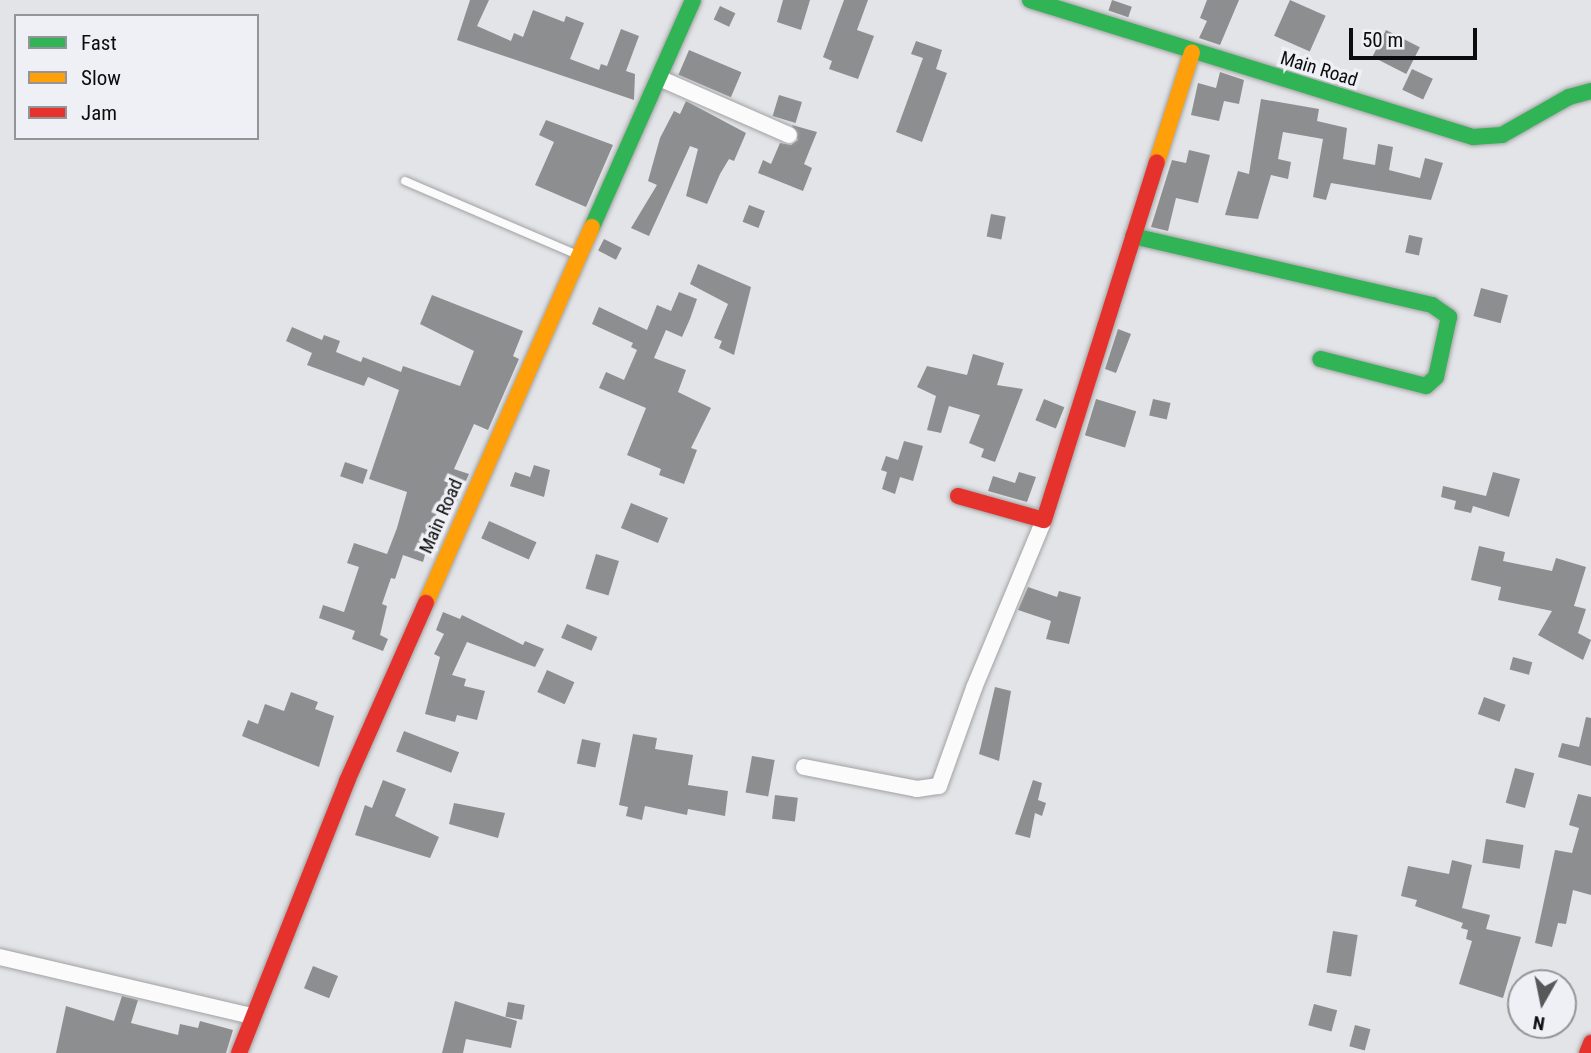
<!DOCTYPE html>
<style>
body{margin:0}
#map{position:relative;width:1591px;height:1053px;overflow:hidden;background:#e3e4e7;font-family:"Roboto Condensed",sans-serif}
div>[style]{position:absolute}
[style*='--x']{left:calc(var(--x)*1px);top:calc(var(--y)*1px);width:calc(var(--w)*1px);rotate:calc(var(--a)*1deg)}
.building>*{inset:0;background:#8d8e90;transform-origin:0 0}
.roads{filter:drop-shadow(0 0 2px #a2a2a4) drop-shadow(0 0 2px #a2a2a4)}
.lane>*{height:8px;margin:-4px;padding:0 4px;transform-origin:4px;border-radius:4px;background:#fbfbfb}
.street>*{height:16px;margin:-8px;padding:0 8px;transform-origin:8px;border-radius:8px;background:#fbfbfb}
.fast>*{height:16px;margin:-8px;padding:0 8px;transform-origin:8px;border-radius:8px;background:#30b455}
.slow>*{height:16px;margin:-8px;padding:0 8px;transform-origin:8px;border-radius:8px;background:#ff9f0a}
.jam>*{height:16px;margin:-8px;padding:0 8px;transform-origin:8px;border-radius:8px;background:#e5322d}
span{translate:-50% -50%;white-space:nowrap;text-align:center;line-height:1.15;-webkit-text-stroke:7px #eff0f6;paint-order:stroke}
.street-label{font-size:19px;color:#0b0c0d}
.legend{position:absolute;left:14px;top:14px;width:245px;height:126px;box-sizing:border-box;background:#eff0f6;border:2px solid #949599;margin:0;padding:9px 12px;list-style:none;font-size:21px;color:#0b0c0d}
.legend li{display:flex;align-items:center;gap:14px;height:35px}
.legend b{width:35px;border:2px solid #949599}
.north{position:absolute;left:1507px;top:969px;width:70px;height:70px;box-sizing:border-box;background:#eff0f6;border:2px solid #949599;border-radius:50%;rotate:189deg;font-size:19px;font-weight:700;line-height:28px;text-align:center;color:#0b0c0d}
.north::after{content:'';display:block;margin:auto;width:24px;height:32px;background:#575859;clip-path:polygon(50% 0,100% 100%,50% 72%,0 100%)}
.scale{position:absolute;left:1349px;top:28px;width:128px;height:32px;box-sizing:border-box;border:4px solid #0b0c0d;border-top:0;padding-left:9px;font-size:21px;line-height:24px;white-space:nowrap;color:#0b0c0d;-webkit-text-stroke:5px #eff0f6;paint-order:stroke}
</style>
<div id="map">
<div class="building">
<div style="clip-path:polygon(470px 0,489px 0,477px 26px,511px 41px,514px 33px,523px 37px,533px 10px,564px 22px,566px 16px,584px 23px,570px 59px,599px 70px,601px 64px,607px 66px,621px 29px,639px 36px,626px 71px,635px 74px,634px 100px,457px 40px)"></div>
<div style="clip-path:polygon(783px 0,810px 0,801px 30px,777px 22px)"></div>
<div style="clip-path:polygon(844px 0,868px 0,857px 30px,874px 36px,858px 79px,829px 69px,832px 61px,823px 57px)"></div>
<div style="left:1112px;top:0;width:21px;height:11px;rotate:19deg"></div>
<div style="clip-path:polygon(1207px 0,1239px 0,1220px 45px,1199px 38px,1207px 21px,1200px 18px)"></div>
<div style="left:1290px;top:0;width:39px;height:39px;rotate:24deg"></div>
<div style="left:720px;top:6px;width:17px;height:15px;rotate:25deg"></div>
<div style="left:1386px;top:30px;width:38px;height:30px;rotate:27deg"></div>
<div style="clip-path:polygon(916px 41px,942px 50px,936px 69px,947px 73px,922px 142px,896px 132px,923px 58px,911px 54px)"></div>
<div style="left:689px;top:50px;width:57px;height:27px;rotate:23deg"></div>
<div style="left:1412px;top:69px;width:23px;height:23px;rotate:25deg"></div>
<div style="clip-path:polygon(1220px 72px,1244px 80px,1239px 104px,1224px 101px,1219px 121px,1191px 115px,1198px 83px,1216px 88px)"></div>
<div style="left:779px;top:95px;width:24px;height:22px;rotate:17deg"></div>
<div style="clip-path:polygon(1261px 99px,1319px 109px,1317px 121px,1347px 128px,1343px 159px,1375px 165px,1378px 144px,1393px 147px,1389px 170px,1420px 178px,1425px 158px,1443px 163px,1431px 200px,1331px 183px,1326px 200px,1313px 197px,1323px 139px,1283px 132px,1278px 159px,1291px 162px,1288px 179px,1271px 175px,1258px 219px,1225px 215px,1238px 171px,1249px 174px)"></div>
<div style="clip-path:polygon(686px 101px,746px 133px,734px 161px,729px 159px,720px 174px,707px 204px,686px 196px,698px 149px,690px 146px,649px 236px,631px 228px,657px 185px,648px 181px,660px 138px,674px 111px,680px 114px)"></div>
<div style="clip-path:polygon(546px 120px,613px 145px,586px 207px,535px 185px,554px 142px,539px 135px)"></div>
<div style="clip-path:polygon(792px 125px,817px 132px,804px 164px,812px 168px,803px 191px,758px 173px,763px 160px,771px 164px,780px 143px,791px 145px,798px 140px)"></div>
<div style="clip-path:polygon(1189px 150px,1210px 155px,1198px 203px,1176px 198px,1168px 231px,1151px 227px,1172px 160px,1186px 163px)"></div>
<div style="left:749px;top:205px;width:17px;height:18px;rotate:21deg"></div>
<div style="left:991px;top:214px;width:15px;height:23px;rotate:11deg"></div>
<div style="left:1409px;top:235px;width:14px;height:18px;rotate:12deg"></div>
<div style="left:604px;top:239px;width:20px;height:13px;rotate:27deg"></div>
<div style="clip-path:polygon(698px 264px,751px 287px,734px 355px,719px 348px,722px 341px,714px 338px,728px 304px,690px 284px)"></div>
<div style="left:1481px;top:288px;width:28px;height:29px;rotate:15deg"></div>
<div style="clip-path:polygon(679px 292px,697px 299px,690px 319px,682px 337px,666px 330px,654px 358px,686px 370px,678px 392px,711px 408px,691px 448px,697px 450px,684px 484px,659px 475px,661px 469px,627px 455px,646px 408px,599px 388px,606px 372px,624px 380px,637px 350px,631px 347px,633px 343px,592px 324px,599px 307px,647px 330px,657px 305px,671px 311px)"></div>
<div style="clip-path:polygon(432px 295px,523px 331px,513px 356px,519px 359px,488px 430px,474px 424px,454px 469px,469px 474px,450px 517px,437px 512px,423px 562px,403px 555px,395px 579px,391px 578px,382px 604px,387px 606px,380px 635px,388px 639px,383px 651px,352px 639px,355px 631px,319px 618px,323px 605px,344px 612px,359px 567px,347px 563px,354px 543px,387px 554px,397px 528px,407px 492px,369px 479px,399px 390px,368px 377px,364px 386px,307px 365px,312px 353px,286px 341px,292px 327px,322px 340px,324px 335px,340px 341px,336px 352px,361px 362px,363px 357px,401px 372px,403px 366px,460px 386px,474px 351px,420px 324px)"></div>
<div style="clip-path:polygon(1118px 329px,1131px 334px,1116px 373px,1105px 369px)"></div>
<div style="clip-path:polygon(973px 354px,1004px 363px,997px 385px,1023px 389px,995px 462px,981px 457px,984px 449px,969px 443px,980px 415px,949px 406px,941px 433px,927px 430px,936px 396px,917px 387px,927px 366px,967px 375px)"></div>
<div style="left:1044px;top:399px;width:22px;height:23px;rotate:22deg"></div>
<div style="left:1096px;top:399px;width:42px;height:38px;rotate:17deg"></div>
<div style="left:1153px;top:399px;width:18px;height:17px;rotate:13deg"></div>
<div style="clip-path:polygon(904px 441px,923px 446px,913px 481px,900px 477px,895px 494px,882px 489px,887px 472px,881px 470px,886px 456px,898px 460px)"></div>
<div style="left:345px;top:462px;width:24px;height:15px;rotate:19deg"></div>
<div style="clip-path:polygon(534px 465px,550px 470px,544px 497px,510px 486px,515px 472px,530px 477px)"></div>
<div style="clip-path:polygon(1019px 472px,1036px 477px,1027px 502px,988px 491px,993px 476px,1015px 483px)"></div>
<div style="clip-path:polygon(1493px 472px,1520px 479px,1509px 517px,1473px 506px,1471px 513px,1454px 509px,1456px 501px,1441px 497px,1443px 486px,1486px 496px)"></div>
<div style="left:631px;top:503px;width:40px;height:27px;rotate:22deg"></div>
<div style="left:489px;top:521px;width:52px;height:19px;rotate:24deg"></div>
<div style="clip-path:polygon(1479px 546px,1505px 552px,1503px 561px,1552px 571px,1556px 558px,1586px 567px,1574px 606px,1586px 609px,1578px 633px,1591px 640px,1583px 660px,1538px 635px,1552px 611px,1498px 600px,1501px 587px,1471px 580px)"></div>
<div style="left:596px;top:554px;width:24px;height:36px;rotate:17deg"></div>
<div style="clip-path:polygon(1028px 587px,1057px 597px,1059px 591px,1081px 597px,1069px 644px,1046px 639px,1051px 621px,1018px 610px)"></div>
<div style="clip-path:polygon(443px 612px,460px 619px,462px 615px,523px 645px,525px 641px,544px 649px,535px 667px,467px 642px,452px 675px,466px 679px,464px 686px,485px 691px,477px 720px,457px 715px,455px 722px,425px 714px,440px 657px,434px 654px,444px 634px,436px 630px)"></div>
<div style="left:567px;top:624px;width:33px;height:15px;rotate:23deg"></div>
<div style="left:1513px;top:657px;width:20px;height:13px;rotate:15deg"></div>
<div style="left:547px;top:670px;width:30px;height:24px;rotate:24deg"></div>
<div style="clip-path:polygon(995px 687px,1011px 691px,999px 761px,979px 754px)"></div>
<div style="clip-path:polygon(291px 692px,318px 702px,315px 709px,334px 716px,319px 767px,242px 736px,248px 720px,258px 724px,265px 704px,284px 711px)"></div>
<div style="left:1484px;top:697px;width:23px;height:18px;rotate:20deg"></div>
<div style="clip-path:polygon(1586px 717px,1591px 718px,1591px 766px,1558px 757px,1562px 743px,1579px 747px)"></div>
<div style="left:404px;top:731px;width:59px;height:22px;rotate:21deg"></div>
<div style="clip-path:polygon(633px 734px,657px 738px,655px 749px,693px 755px,688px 785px,728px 791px,725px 816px,688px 809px,687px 815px,645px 806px,642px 820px,626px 816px,628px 807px,619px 805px)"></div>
<div style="left:582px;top:739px;width:19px;height:25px;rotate:12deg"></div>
<div style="left:752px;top:756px;width:23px;height:37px;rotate:10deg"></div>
<div style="left:1515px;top:768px;width:20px;height:36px;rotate:15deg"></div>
<div style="clip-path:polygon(383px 780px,406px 789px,395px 816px,439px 837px,430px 858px,355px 835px,365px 805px,372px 808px)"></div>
<div style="clip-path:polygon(1033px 780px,1042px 783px,1038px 800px,1046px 803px,1042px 816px,1035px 813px,1030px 838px,1015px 834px)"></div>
<div style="clip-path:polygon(1578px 794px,1591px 797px,1591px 895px,1573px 890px,1566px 924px,1558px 923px,1552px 947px,1535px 943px,1555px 850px,1572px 853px,1579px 828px,1569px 825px)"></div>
<div style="left:775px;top:795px;width:23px;height:24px;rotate:7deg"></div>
<div style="clip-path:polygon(454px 803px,505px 813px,498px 838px,449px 824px)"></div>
<div style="left:1486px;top:839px;width:38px;height:24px;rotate:9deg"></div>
<div style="clip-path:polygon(1452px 860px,1472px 865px,1462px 908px,1490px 915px,1486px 929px,1521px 937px,1503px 998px,1459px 984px,1472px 941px,1466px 939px,1468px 930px,1461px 928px,1463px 923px,1415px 906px,1417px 900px,1401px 896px,1408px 866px,1449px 874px)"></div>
<div style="left:1333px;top:931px;width:25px;height:42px;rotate:9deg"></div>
<div style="left:313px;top:966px;width:27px;height:24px;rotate:22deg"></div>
<div style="clip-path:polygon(122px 996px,138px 1000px,131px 1023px,178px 1035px,180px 1024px,198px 1028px,200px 1021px,233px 1030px,226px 1053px,56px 1053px,66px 1006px,114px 1021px)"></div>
<div style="clip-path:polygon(455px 1001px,517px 1021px,511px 1048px,466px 1039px,463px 1053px,442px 1053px)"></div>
<div style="left:508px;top:1002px;width:17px;height:15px;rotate:10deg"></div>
<div style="left:1314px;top:1004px;width:24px;height:22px;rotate:15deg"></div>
<div style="left:1355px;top:1025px;width:16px;height:22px;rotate:15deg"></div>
</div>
<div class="roads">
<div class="lane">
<div style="--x:405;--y:181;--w:188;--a:23.2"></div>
</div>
<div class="street">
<div style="--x:659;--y:78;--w:142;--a:23.7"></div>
<div style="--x:804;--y:767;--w:115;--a:11"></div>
<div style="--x:917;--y:789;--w:22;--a:-8"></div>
<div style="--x:939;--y:786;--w:104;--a:-70.3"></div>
<div style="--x:974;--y:688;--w:182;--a:-67.4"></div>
<div style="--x:0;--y:957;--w:258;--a:13.2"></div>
</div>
<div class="fast">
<div style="--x:1030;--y:0;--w:464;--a:17.2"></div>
<div style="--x:1473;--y:137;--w:29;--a:-4"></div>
<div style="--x:1502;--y:135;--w:77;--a:-29.6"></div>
<div style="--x:1569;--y:97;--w:23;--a:-15"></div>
<div style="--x:592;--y:227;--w:248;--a:-66"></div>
<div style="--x:1133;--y:236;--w:307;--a:13"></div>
<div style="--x:1432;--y:305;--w:21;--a:35"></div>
<div style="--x:1449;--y:317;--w:61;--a:102.2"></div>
<div style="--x:1436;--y:377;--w:13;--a:138"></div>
<div style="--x:1426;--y:386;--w:109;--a:-165.7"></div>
</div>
<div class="slow">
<div style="--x:1157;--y:162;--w:115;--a:-72.3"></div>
<div style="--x:426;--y:603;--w:411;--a:-66.2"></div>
</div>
<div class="jam">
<div style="--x:958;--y:496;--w:89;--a:15.6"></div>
<div style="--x:1044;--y:520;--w:375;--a:-72.5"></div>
<div style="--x:239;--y:1053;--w:293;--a:-68.3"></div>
<div style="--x:347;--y:781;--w:195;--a:-66.1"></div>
<div style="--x:1587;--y:1053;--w:11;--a:-68"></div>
</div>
</div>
<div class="street-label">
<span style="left:1319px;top:69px;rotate:17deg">Main Road</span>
<span style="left:441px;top:516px;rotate:-66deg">Main Road</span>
</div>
<ul class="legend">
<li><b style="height:9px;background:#30b455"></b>Fast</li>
<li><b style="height:9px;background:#ff9f0a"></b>Slow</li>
<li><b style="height:9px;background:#e5322d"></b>Jam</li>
</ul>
<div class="north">N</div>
<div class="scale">50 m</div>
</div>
